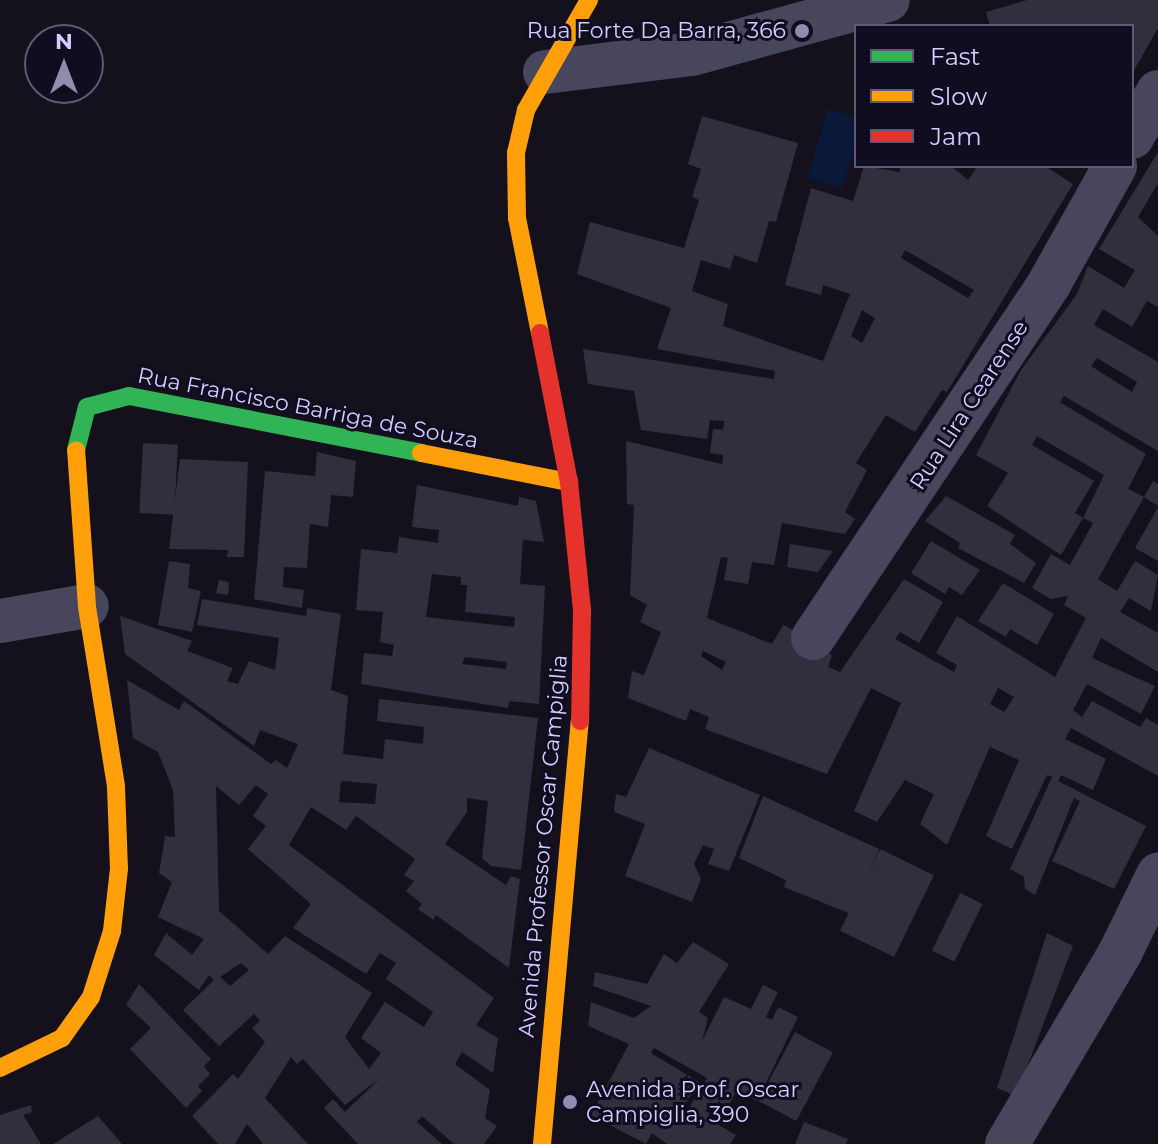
<!DOCTYPE html>
<style>
body{margin:0}
#map{position:relative;width:1158px;height:1144px;overflow:hidden;background:#14111c;font-family:Montserrat,sans-serif}
div>[style]{position:absolute}
[style*='--x']{left:calc(var(--x)*1px);top:calc(var(--y)*1px);width:calc(var(--w)*1px);rotate:calc(var(--a)*1deg)}
.water>*{inset:0;background:#0a193a}
.building>*{inset:0;background:#322e3e;transform-origin:0 0}
.street>*{height:44px;margin:-22px;padding:0 22px;transform-origin:22px;border-radius:22px;background:#48465d}
.fast>*{height:18px;margin:-9px;padding:0 9px;transform-origin:9px;border-radius:9px;background:#30b455}
.slow>*{height:18px;margin:-9px;padding:0 9px;transform-origin:9px;border-radius:9px;background:#ff9f0a}
.jam>*{height:18px;margin:-9px;padding:0 9px;transform-origin:9px;border-radius:9px;background:#e5322d}
.dots>*{width:22px;height:22px;translate:-50% -50%;box-sizing:border-box;border:4px solid #110d20;border-radius:50%}
span{translate:-50% -50%;white-space:nowrap;text-align:center;line-height:1.15;-webkit-text-stroke:6px #110d20;paint-order:stroke}
.poi-label{font-size:22px;color:#d4ccff}
.right{translate:-100% -50%;text-align:right}
.left{translate:0 -50%;text-align:left}
.street-label{font-size:22px;color:#d4ccff}
.legend{position:absolute;left:854px;top:24px;width:280px;height:144px;box-sizing:border-box;background:#110d20;border:2px solid #5f5979;margin:0;padding:10px 14px;list-style:none;font-size:24px;color:#d4ccff}
.legend li{display:flex;align-items:center;gap:16px;height:40px}
.legend b{width:40px;border:2px solid #5f5979}
.north{position:absolute;left:24px;top:24px;width:80px;height:80px;box-sizing:border-box;background:#110d20;border:2px solid #5f5979;border-radius:50%;rotate:0deg;font-size:22px;font-weight:700;line-height:32px;text-align:center;color:#d4ccff}
.north::after{content:'';display:block;margin:auto;width:28px;height:36px;background:#918bb0;clip-path:polygon(50% 0,100% 100%,50% 72%,0 100%)}
</style>
<div id="map">
<div class="water">
<div style="clip-path:polygon(828px 109px,856px 117px,856px 144px,842px 188px,807px 178px)"></div>
</div>
<div class="building">
<div style="clip-path:polygon(1027px 0,1158px 0,1158px 28px,1132px 74px,1132px 26px,990px 26px,986px 12px)"></div>
<div style="clip-path:polygon(evenodd,702px 116px,798px 143px,776px 222px,769px 221px,757px 263px,734px 255px,730px 269px,701px 260px,692px 291px,728px 304px,723px 326px,823px 361px,850px 294px,823px 285px,821px 295px,785px 285px,811px 188px,853px 201px,864px 166px,900px 172px,900px 166px,951px 166px,968px 180px,976px 169px,971px 166px,1045px 166px,1073px 184px,947px 392px,942px 390px,915px 432px,886px 415px,856px 463px,867px 470px,845px 512px,855px 519px,845px 534px,782px 523px,774px 565px,752px 562px,748px 584px,724px 580px,728px 558px,721px 557px,707px 618px,772px 644px,783px 625px,813px 640px,811px 646px,832px 655px,828px 667px,840px 672px,904px 579px,943px 602px,919px 643px,900px 632px,895px 639px,954px 672px,957px 665px,936px 653px,957px 616px,1055px 677px,1086px 618px,1064px 605px,1068px 596px,1051px 599px,1032px 588px,1051px 554px,1070px 565px,1093px 523px,1083px 518px,1061px 555px,987px 506px,1008px 473px,976px 455px,1021px 370px,1077px 294px,1088px 266px,1124px 288px,1135px 270px,1099px 249px,1158px 152px,1158px 183px,1138px 217px,1158px 236px,1158px 307px,1147px 301px,1132px 327px,1103px 309px,1094px 325px,1158px 362px,1158px 451px,1064px 396px,1060px 402px,1146px 454px,1128px 489px,1144px 497px,1098px 579px,1117px 591px,1135px 561px,1158px 575px,1151px 611px,1129px 598px,1120px 612px,1158px 633px,1158px 672px,1101px 638px,1092px 658px,1155px 686px,1141px 714px,1087px 684px,1073px 710px,1082px 717px,1092px 701px,1140px 727px,1146px 718px,1158px 725px,1158px 776px,1071px 728px,1065px 739px,1106px 759px,1093px 790px,1061px 775px,1058px 781px,1146px 826px,1114px 889px,1052px 861px,1080px 801px,1074px 798px,1035px 895px,1025px 889px,1024px 877px,1010px 869px,1052px 777px,1047px 775px,1012px 849px,986px 836px,1019px 760px,990px 747px,947px 845px,920px 824px,934px 794px,905px 780px,877px 822px,854px 811px,901px 703px,871px 688px,827px 774px,705px 729px,709px 717px,690px 709px,686px 721px,628px 698px,632px 671px,644px 675px,661px 632px,640px 622px,647px 605px,630px 595px,634px 505px,627px 504px,626px 441px,722px 464px,723px 455px,710px 453px,713px 429px,723px 430px,724px 421px,710px 420px,707px 439px,641px 430px,634px 391px,588px 384px,583px 349px,774px 379px,775px 371px,657px 349px,671px 308px,577px 274px,590px 222px,684px 248px,699px 200px,692px 197px,701px 169px,688px 164px,702px 116px,905px 250px,974px 290px,968px 298px,901px 258px,905px 250px,702px 116px,862px 310px,875px 318px,862px 343px,851px 336px,862px 310px,702px 116px,1097px 358px,1137px 382px,1132px 392px,1091px 366px,1097px 358px,702px 116px,1037px 436px,1104px 475px,1083px 518px,1075px 513px,1094px 481px,1032px 445px,1037px 436px,702px 116px,703px 651px,726px 662px,722px 670px,701px 656px,703px 651px,702px 116px,998px 688px,1014px 697px,1004px 712px,990px 704px,998px 688px)"></div>
<div style="left:143px;top:443px;width:35px;height:70px;rotate:3deg"></div>
<div style="clip-path:polygon(317px 452px,356px 461px,353px 497px,331px 495px,328px 527px,310px 524px,307px 568px,284px 567px,283px 587px,304px 590px,302px 608px,254px 599px,265px 471px,315px 476px)"></div>
<div style="clip-path:polygon(180px 459px,248px 462px,244px 557px,227px 557px,228px 550px,169px 549px)"></div>
<div style="clip-path:polygon(1153px 481px,1158px 484px,1158px 506px,1144px 497px)"></div>
<div style="clip-path:polygon(evenodd,417px 485px,518px 506px,519px 497px,536px 501px,544px 542px,523px 540px,520px 584px,545px 586px,539px 704px,509px 701px,508px 708px,361px 684px,364px 653px,392px 656px,394px 645px,380px 642px,383px 612px,356px 610px,361px 549px,397px 553px,399px 537px,438px 543px,439px 530px,412px 527px,417px 485px,432px 574px,461px 577px,461px 585px,467px 585px,465px 612px,515px 617px,514px 627px,426px 617px,432px 574px,417px 485px,465px 657px,507px 662px,506px 669px,462px 664px,465px 657px)"></div>
<div style="clip-path:polygon(946px 496px,1015px 535px,1010px 544px,1036px 563px,1024px 583px,958px 548px,960px 543px,925px 521px)"></div>
<div style="clip-path:polygon(1158px 507px,1158px 561px,1135px 548px)"></div>
<div style="clip-path:polygon(931px 541px,980px 570px,962px 595px,949px 587px,945px 594px,911px 573px)"></div>
<div style="clip-path:polygon(790px 544px,833px 551px,818px 572px,787px 567px)"></div>
<div style="clip-path:polygon(169px 561px,190px 564px,188px 588px,201px 591px,192px 632px,158px 625px)"></div>
<div style="clip-path:polygon(219px 580px,229px 582px,228px 595px,216px 593px)"></div>
<div style="clip-path:polygon(1003px 583px,1054px 614px,1037px 645px,1010px 629px,1006px 637px,978px 621px)"></div>
<div style="clip-path:polygon(evenodd,202px 599px,306px 616px,307px 608px,341px 614px,331px 690px,348px 696px,343px 754px,383px 759px,385px 739px,423px 744px,424px 727px,377px 721px,379px 699px,538px 718px,521px 870px,491px 866px,482px 858px,488px 801px,467px 798px,467px 812px,445px 844px,506px 885px,511px 876px,520px 879px,509px 968px,436px 915px,433px 920px,418px 909px,422px 904px,406px 891px,414px 881px,404px 875px,415px 859px,356px 816px,346px 830px,311px 807px,289px 845px,494px 998px,476px 1025px,498px 1038px,493px 1073px,462px 1052px,455px 1064px,490px 1090px,485px 1118px,497px 1126px,484px 1144px,454px 1144px,422px 1116px,417px 1122px,442px 1144px,358px 1144px,324px 1108px,333px 1099px,345px 1112px,380px 1078px,345px 1105px,303px 1059px,297px 1064px,291px 1057px,265px 1098px,308px 1144px,263px 1144px,247px 1124px,235px 1144px,218px 1144px,192px 1116px,233px 1074px,238px 1079px,265px 1042px,252px 1028px,260px 1021px,254px 1014px,219px 1046px,183px 1010px,214px 980px,209px 975px,199px 990px,154px 955px,166px 933px,192px 955px,204px 939px,158px 917px,172px 882px,159px 873px,165px 836px,175px 837px,173px 790px,158px 752px,133px 738px,127px 680px,179px 710px,184px 701px,271px 764px,276px 760px,287px 768px,298px 744px,260px 730px,254px 746px,125px 654px,120px 616px,192px 641px,187px 651px,233px 668px,227px 681px,238px 684px,249px 661px,275px 670px,279px 638px,197px 625px,202px 599px,341px 781px,377px 784px,375px 804px,339px 802px,341px 781px,202px 599px,256px 785px,268px 794px,253px 816px,266px 826px,248px 849px,311px 904px,293px 928px,366px 974px,380px 953px,396px 963px,386px 979px,433px 1012px,424px 1027px,385px 1002px,361px 1038px,381px 1053px,369px 1069px,345px 1037px,372px 993px,285px 936px,268px 954px,219px 911px,216px 786px,239px 805px,256px 785px,202px 599px,241px 963px,249px 970px,230px 986px,220px 977px,241px 963px)"></div>
<div style="clip-path:polygon(649px 748px,760px 795px,729px 871px,708px 864px,714px 849px,703px 845px,694px 864px,701px 879px,692px 902px,625px 876px,645px 824px,614px 812px,616px 794px,626px 797px)"></div>
<div style="clip-path:polygon(763px 796px,879px 849px,851px 914px,784px 887px,786px 880px,739px 858px)"></div>
<div style="left:880px;top:849px;width:60px;height:91px;rotate:26deg"></div>
<div style="left:960px;top:893px;width:25px;height:64px;rotate:26deg"></div>
<div style="clip-path:polygon(1047px 933px,1073px 946px,1016px 1096px,997px 1088px)"></div>
<div style="clip-path:polygon(evenodd,693px 942px,729px 964px,699px 1012px,708px 1018px,702px 1041px,724px 997px,751px 1009px,763px 985px,778px 992px,766px 1017px,772px 1020px,778px 1007px,798px 1017px,757px 1101px,737px 1091px,717px 1124px,736px 1135px,730px 1144px,667px 1144px,652px 1133px,646px 1144px,591px 1115px,629px 1044px,588px 1026px,591px 1002px,634px 1018px,651px 1006px,593px 986px,595px 972px,647px 984px,664px 954px,677px 963px,693px 942px,654px 1048px,707px 1078px,683px 1118px,678px 1115px,699px 1082px,651px 1053px,654px 1048px)"></div>
<div style="clip-path:polygon(139px 984px,211px 1059px,204px 1066px,210px 1074px,198px 1086px,202px 1091px,186px 1108px,130px 1049px,151px 1028px,126px 1005px)"></div>
<div style="left:795px;top:1032px;width:43px;height:78px;rotate:28deg"></div>
<div style="clip-path:polygon(31px 1105px,32px 1112px,23px 1115px,41px 1144px,0 1144px,0 1115px)"></div>
<div style="clip-path:polygon(98px 1116px,122px 1144px,53px 1144px)"></div>
<div style="clip-path:polygon(804px 1122px,848px 1139px,846px 1144px,795px 1144px)"></div>
</div>
<div class="street">
<div style="--x:545;--y:72;--w:148;--a:-7"></div>
<div style="--x:692;--y:54;--w:203;--a:-15.4"></div>
<div style="--x:1132;--y:137;--w:52;--a:-60"></div>
<div style="--x:0;--y:621;--w:88;--a:-9.8"></div>
<div style="--x:813;--y:638;--w:428;--a:-56.3"></div>
<div style="--x:1050;--y:282;--w:133;--a:-60.7"></div>
<div style="--x:1007;--y:1144;--w:224;--a:-59.4"></div>
<div style="--x:1121;--y:951;--w:85;--a:-64"></div>
</div>
<div class="fast">
<div style="--x:76;--y:450;--w:44;--a:-75.7"></div>
<div style="--x:87;--y:407;--w:43;--a:-14.7"></div>
<div style="--x:129;--y:396;--w:298;--a:11"></div>
</div>
<div class="slow">
<div style="--x:540;--y:333;--w:117;--a:-101.3"></div>
<div style="--x:517;--y:218;--w:65;--a:-90.9"></div>
<div style="--x:516;--y:153;--w:44;--a:-76.9"></div>
<div style="--x:526;--y:110;--w:127;--a:-60.2"></div>
<div style="--x:421;--y:453;--w:151;--a:11.1"></div>
<div style="--x:0;--y:1068;--w:69;--a:-25.8"></div>
<div style="--x:62;--y:1038;--w:50;--a:-54.7"></div>
<div style="--x:91;--y:997;--w:69;--a:-72.3"></div>
<div style="--x:112;--y:931;--w:62;--a:-83.6"></div>
<div style="--x:119;--y:869;--w:83;--a:-92.1"></div>
<div style="--x:116;--y:786;--w:182;--a:-99.2"></div>
<div style="--x:87;--y:606;--w:156;--a:-94"></div>
<div style="--x:542;--y:1144;--w:425;--a:-84.9"></div>
</div>
<div class="jam">
<div style="--x:540;--y:333;--w:152;--a:79"></div>
<div style="--x:569;--y:482;--w:130;--a:84.2"></div>
<div style="--x:582;--y:611;--w:110;--a:91"></div>
</div>
<div class="dots">
<div style="left:802px;top:31px;background:#918bb0"></div>
<div style="left:570px;top:1102px;background:#918bb0"></div>
</div>
<div class="poi-label">
<span class="right" style="left:786px;top:31px">Rua Forte Da Barra, 366</span>
<span class="left" style="left:586px;top:1102px">Avenida Prof. Oscar<br>Campiglia, 390</span>
</div>
<div class="street-label">
<span style="left:969px;top:405px;rotate:-57deg">Rua Lira Cearense</span>
<span style="left:308px;top:408px;rotate:11deg">Rua Francisco Barriga de Souza</span>
<span style="left:543px;top:846px;rotate:-85deg">Avenida Professor Oscar Campiglia</span>
</div>
<ul class="legend">
<li><b style="height:10px;background:#30b455"></b>Fast</li>
<li><b style="height:10px;background:#ff9f0a"></b>Slow</li>
<li><b style="height:10px;background:#e5322d"></b>Jam</li>
</ul>
<div class="north">N</div>
</div>
